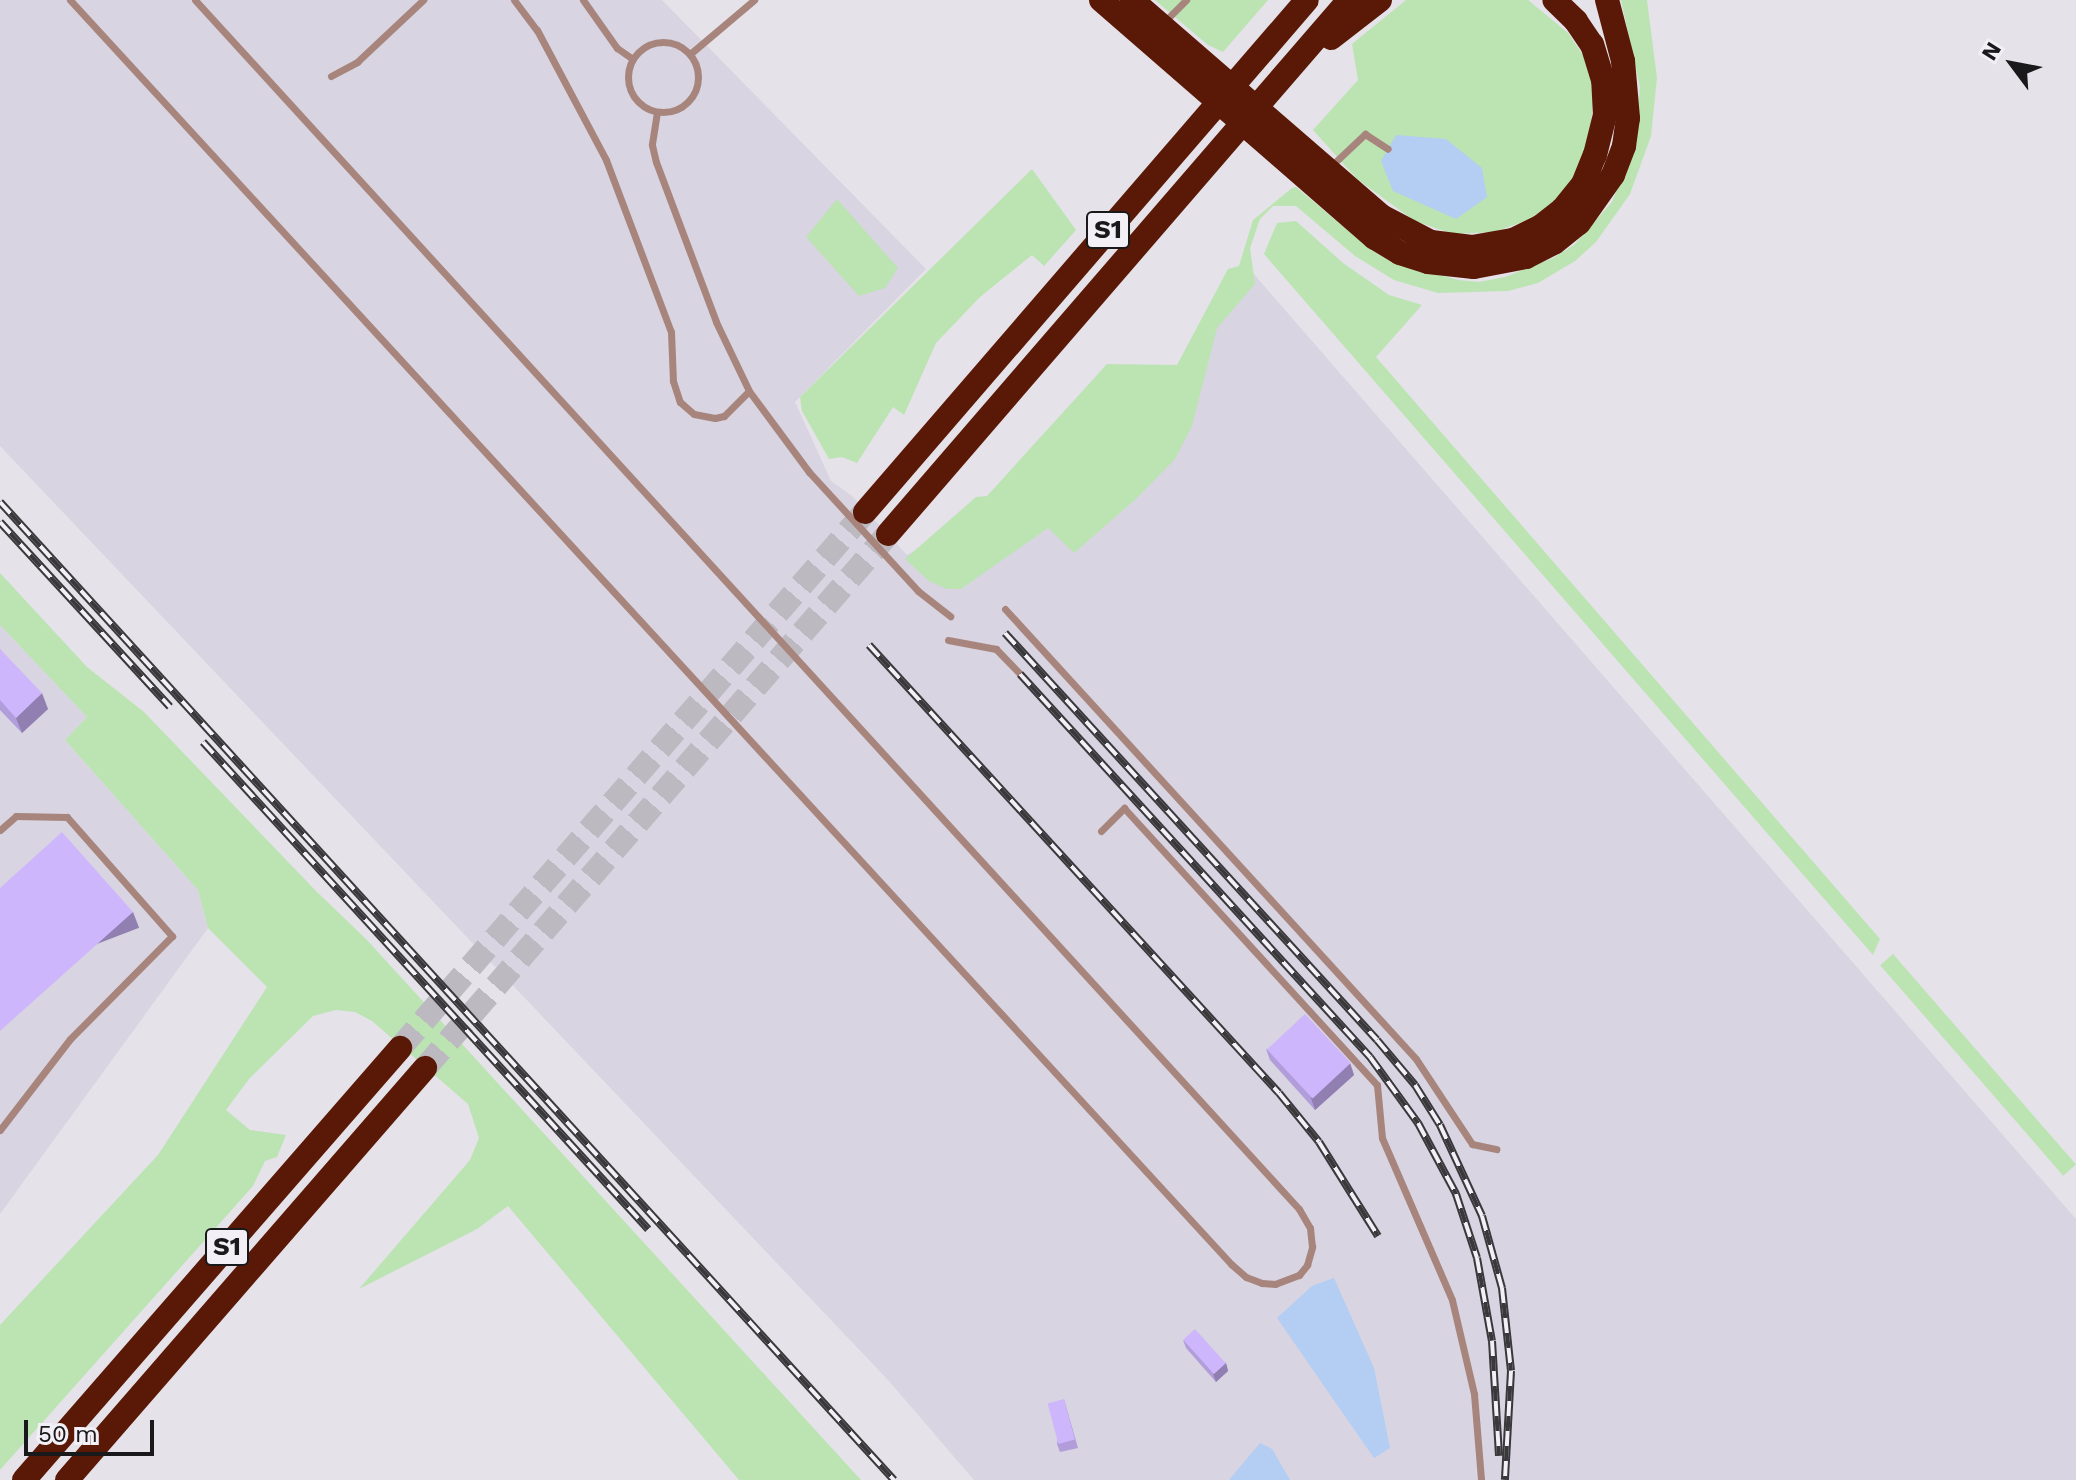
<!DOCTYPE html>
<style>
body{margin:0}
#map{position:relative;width:2076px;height:1480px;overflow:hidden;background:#e5e2e9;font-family:"Work Sans",sans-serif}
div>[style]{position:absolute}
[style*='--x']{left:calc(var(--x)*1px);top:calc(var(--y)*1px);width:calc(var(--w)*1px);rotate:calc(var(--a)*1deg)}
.built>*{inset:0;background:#d8d4e1}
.green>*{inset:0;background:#bbe4b2;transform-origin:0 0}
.water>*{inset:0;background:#b3cdf3}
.motorway-tunnel>*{height:24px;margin-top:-12px;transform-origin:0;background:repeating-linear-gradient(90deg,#bcbac0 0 24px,transparent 0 36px)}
.service>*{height:7px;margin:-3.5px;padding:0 3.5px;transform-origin:3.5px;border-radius:3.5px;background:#a7857c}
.service>.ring{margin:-3.5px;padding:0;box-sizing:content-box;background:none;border:7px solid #a7857c;border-radius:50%}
.motorway>*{height:24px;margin:-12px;padding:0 12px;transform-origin:12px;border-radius:12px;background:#5a1906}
.rail>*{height:8px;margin-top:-4px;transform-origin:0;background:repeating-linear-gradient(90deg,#f2f0f6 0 15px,#39383b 0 30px);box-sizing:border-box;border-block:2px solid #39383b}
.wall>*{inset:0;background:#b19dd9}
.shaded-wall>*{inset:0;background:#907fb0;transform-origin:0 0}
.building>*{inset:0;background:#ceb6fc;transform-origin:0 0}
span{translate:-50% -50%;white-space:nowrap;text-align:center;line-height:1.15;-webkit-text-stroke:8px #f2f0f6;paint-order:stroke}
.shield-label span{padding:2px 6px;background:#f2f0f6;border:2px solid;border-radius:6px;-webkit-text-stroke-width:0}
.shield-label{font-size:26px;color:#19181a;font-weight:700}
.north{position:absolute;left:1972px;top:24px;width:80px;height:80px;-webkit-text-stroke:6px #f2f0f6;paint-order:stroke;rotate:302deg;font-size:22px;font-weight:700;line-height:32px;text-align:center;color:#19181a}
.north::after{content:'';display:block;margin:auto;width:28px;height:36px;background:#19181a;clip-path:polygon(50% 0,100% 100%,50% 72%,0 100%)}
.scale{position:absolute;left:24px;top:1420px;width:130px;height:36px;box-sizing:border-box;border:4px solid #19181a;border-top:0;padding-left:10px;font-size:24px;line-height:28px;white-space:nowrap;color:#19181a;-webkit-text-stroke:6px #f2f0f6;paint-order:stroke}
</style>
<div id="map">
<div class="built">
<div style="clip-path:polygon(0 0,662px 0,926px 269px,795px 402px,831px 481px,852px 496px,907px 555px,1076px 461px,1131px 487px,1198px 335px,1252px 272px,2076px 1219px,2076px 1480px,974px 1480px,889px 1381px,0 446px)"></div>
<div style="clip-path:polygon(0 625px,87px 717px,65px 740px,198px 890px,208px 928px,0 1214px)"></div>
</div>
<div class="green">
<div style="clip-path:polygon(1155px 0,1268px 0,1223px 52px,1208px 45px)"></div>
<div style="clip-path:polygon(1406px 0,1528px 0,1568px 33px,1583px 55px,1594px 91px,1590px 137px,1579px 169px,1555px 201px,1528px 220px,1494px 232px,1453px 234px,1415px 221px,1357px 179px,1313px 130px,1358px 80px,1352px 44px)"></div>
<div style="clip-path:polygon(1621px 0,1647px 0,1657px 78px,1651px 136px,1630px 194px,1596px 242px,1575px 261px,1538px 283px,1508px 291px,1438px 293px,1394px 280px,1355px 256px,1296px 206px,1273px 206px,1260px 219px,1250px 248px,1255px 284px,1217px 328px,1192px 426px,1175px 459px,1137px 498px,1074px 553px,1048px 528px,961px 589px,947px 589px,929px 581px,905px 559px,976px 497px,987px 496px,1107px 364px,1177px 365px,1228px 269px,1239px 266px,1253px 220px,1292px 188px,1296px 187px,1371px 250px,1395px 264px,1459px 280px,1479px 282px,1505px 277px,1553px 258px,1574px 245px,1612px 202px,1635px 143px,1640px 87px)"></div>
<div style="clip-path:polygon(1032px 169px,1076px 230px,1044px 266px,1032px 255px,980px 297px,936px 343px,904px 415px,893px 407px,857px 463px,842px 457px,829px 459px,802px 411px,800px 397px)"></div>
<div style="clip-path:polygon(837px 199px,898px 268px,885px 288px,859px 296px,806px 237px)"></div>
<div style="clip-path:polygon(1296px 221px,1343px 263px,1389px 295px,1422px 305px,1376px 357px,1880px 939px,1873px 955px,1264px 254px,1277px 223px)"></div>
<div style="clip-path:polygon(0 573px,87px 667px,144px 712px,316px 891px,366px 939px,861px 1480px,739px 1480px,508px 1206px,477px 1229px,359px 1289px,470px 1160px,479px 1138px,468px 1104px,372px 1021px,355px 1012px,336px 1010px,313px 1016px,249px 1079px,226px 1110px,250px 1130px,286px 1135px,277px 1157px,265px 1161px,253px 1186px,0 1470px,0 1325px,158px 1155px,267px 987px,208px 928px,198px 890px,65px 740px,87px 717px,0 625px)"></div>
<div style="left:1893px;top:954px;width:279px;height:17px;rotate:49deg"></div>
</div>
<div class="water">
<div style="clip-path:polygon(1396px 135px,1446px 139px,1482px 168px,1487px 197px,1456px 219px,1393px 191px,1381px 161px)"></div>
<div style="clip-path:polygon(1334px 1278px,1374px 1368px,1390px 1448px,1374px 1458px,1277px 1318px,1312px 1286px)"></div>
<div style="clip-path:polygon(1260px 1443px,1272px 1449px,1290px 1480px,1229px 1480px)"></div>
</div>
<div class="motorway-tunnel">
<div style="--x:400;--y:1048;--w:710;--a:-49.06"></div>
<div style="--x:425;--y:1068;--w:707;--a:-49.07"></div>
</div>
<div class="service">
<div style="--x:70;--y:0;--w:1716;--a:47.43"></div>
<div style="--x:1231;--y:1264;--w:20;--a:41"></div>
<div style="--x:1246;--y:1277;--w:17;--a:21"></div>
<div style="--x:1262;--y:1283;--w:13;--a:4"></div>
<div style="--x:1275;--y:1284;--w:26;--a:-21"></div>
<div style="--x:1299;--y:1275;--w:13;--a:-51"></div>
<div style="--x:1307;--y:1265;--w:19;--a:-74"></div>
<div style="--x:1312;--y:1247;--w:19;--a:-96"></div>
<div style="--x:1310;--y:1228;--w:22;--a:-120"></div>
<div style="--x:1299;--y:1209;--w:1637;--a:-132.4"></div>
<div style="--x:514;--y:0;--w:38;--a:53"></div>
<div style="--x:537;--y:30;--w:147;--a:62"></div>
<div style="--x:606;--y:160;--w:184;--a:69.3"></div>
<div style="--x:671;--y:332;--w:49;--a:87.7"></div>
<div style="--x:673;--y:381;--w:22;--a:72"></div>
<div style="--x:680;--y:402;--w:18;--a:41"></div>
<div style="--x:694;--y:414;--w:21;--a:11"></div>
<div style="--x:715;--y:418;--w:9;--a:-13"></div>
<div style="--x:724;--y:416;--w:35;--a:-45"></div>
<div style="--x:583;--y:0;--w:59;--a:54.7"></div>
<div style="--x:617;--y:48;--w:19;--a:35"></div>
<div style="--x:1165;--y:21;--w:30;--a:-45"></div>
<div class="ring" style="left:628px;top:42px;width:63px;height:63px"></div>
<div style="--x:690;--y:54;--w:84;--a:-40.2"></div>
<div style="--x:331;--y:76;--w:30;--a:-28"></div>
<div style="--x:357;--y:62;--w:91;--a:-43.2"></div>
<div style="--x:657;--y:112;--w:33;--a:99"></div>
<div style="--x:652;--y:145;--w:17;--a:77"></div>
<div style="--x:656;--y:162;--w:171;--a:69.4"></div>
<div style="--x:716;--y:322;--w:76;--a:64.4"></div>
<div style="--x:749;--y:391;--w:101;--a:53.5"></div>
<div style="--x:809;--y:472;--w:161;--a:47.5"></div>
<div style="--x:918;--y:591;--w:41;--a:38"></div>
<div style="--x:1331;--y:166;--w:47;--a:-43.3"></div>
<div style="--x:1365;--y:134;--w:27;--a:33"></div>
<div style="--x:1005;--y:609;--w:609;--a:47.59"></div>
<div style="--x:1416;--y:1059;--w:102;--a:56.6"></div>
<div style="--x:1472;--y:1144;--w:25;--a:12"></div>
<div style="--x:948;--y:640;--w:49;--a:10.6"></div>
<div style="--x:996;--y:649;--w:35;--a:46"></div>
<div style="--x:0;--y:830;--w:21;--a:-41"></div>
<div style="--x:16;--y:816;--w:51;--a:1.1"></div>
<div style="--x:67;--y:817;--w:159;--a:48.6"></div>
<div style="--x:172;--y:936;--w:145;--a:134.7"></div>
<div style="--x:70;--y:1039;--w:115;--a:127.6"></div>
<div style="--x:1101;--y:831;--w:33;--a:-45"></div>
<div style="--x:1124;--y:808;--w:375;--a:47.6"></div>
<div style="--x:1377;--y:1085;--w:53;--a:84.6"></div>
<div style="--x:1382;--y:1138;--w:176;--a:66.6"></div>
<div style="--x:1452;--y:1300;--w:97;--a:76.8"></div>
<div style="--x:1474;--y:1394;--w:86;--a:85.3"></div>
</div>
<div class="motorway">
<div style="--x:1101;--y:0;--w:363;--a:41"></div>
<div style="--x:1375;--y:238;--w:29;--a:31"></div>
<div style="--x:1400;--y:253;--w:29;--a:18"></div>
<div style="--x:1428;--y:262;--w:46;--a:6.2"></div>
<div style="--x:1474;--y:267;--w:53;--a:-10.9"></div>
<div style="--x:1526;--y:257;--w:31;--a:-27"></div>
<div style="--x:1554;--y:243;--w:32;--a:-39"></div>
<div style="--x:1579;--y:223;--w:59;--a:-54.7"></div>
<div style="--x:1613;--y:175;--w:31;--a:-69"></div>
<div style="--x:1624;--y:146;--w:28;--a:-82"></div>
<div style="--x:1628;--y:118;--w:57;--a:-95"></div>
<div style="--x:1623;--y:61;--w:63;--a:-104.7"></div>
<div style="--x:1132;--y:0;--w:330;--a:40.9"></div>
<div style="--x:1381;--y:216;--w:56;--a:27.5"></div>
<div style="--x:1431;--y:242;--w:41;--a:7"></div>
<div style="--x:1472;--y:247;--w:42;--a:-9.7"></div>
<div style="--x:1513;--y:240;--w:30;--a:-26"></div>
<div style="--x:1540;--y:227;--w:28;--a:-38"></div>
<div style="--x:1562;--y:210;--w:33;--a:-51"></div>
<div style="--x:1583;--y:184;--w:31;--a:-68"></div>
<div style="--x:1595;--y:155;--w:41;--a:-76"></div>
<div style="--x:1605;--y:115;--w:35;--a:-93"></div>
<div style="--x:1603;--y:80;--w:37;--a:-107"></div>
<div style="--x:1592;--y:45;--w:29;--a:-124"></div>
<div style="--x:1576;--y:21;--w:30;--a:-136"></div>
<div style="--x:1331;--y:38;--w:62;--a:-37.8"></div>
<div style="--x:865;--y:512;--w:676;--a:-49.2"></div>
<div style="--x:888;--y:534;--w:705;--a:-49.2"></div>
<div style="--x:24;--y:1480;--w:573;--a:-48.96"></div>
<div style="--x:67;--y:1480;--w:546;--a:-49.01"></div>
</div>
<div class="rail">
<div style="--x:0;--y:502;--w:1325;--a:47.57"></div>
<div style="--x:0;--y:522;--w:251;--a:47.4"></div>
<div style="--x:1005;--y:633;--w:551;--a:47.57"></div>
<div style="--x:1377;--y:1040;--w:59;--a:49.8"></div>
<div style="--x:1415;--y:1085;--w:47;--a:58"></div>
<div style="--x:1440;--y:1125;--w:100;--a:65.2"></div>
<div style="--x:1482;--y:1216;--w:75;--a:74.5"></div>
<div style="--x:1502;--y:1288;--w:83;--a:83.8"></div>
<div style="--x:1511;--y:1371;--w:109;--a:93.2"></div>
<div style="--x:869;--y:645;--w:607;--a:47.54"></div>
<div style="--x:1279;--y:1093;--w:63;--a:50.8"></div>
<div style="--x:1319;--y:1142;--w:111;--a:57.9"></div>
<div style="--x:1020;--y:674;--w:519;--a:47.58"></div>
<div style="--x:1370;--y:1057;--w:82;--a:54"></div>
<div style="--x:1418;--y:1123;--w:81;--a:61.8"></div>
<div style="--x:1456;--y:1194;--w:67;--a:71.8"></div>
<div style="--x:1477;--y:1258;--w:84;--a:79.8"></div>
<div style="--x:1492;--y:1341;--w:115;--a:86.5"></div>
<div style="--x:203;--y:742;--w:660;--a:47.58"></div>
</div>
<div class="wall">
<div style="clip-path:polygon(0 649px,48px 709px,22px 733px,0 710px)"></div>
<div style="clip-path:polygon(1266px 1049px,1350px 1063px,1354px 1075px,1315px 1110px,1270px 1060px)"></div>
<div style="clip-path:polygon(1183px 1340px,1226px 1363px,1228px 1371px,1216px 1382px,1186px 1348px)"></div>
<div style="clip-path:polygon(1064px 1399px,1078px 1448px,1060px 1452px,1057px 1444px)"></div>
</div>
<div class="shaded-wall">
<div style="clip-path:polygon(42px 693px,48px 709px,22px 733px,16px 718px)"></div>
<div style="left:133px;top:912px;width:17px;height:178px;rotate:69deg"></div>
<div style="clip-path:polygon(1350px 1063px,1354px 1075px,1315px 1110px,1311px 1098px)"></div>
<div style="clip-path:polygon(1226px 1363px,1228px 1371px,1216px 1382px,1213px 1374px)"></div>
</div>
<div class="building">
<div style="clip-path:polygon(0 649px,42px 693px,16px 718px,0 700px)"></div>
<div style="clip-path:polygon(62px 832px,133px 912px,0 1031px,0 888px)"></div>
<div style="left:1305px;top:1014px;width:67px;height:52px;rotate:47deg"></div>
<div style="left:1195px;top:1329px;width:46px;height:16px;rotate:48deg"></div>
<div style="left:1064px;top:1399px;width:42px;height:17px;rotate:75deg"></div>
</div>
<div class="shield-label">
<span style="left:1108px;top:230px">S1</span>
<span style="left:227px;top:1247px">S1</span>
</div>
<div class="north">N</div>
<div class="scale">50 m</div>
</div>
